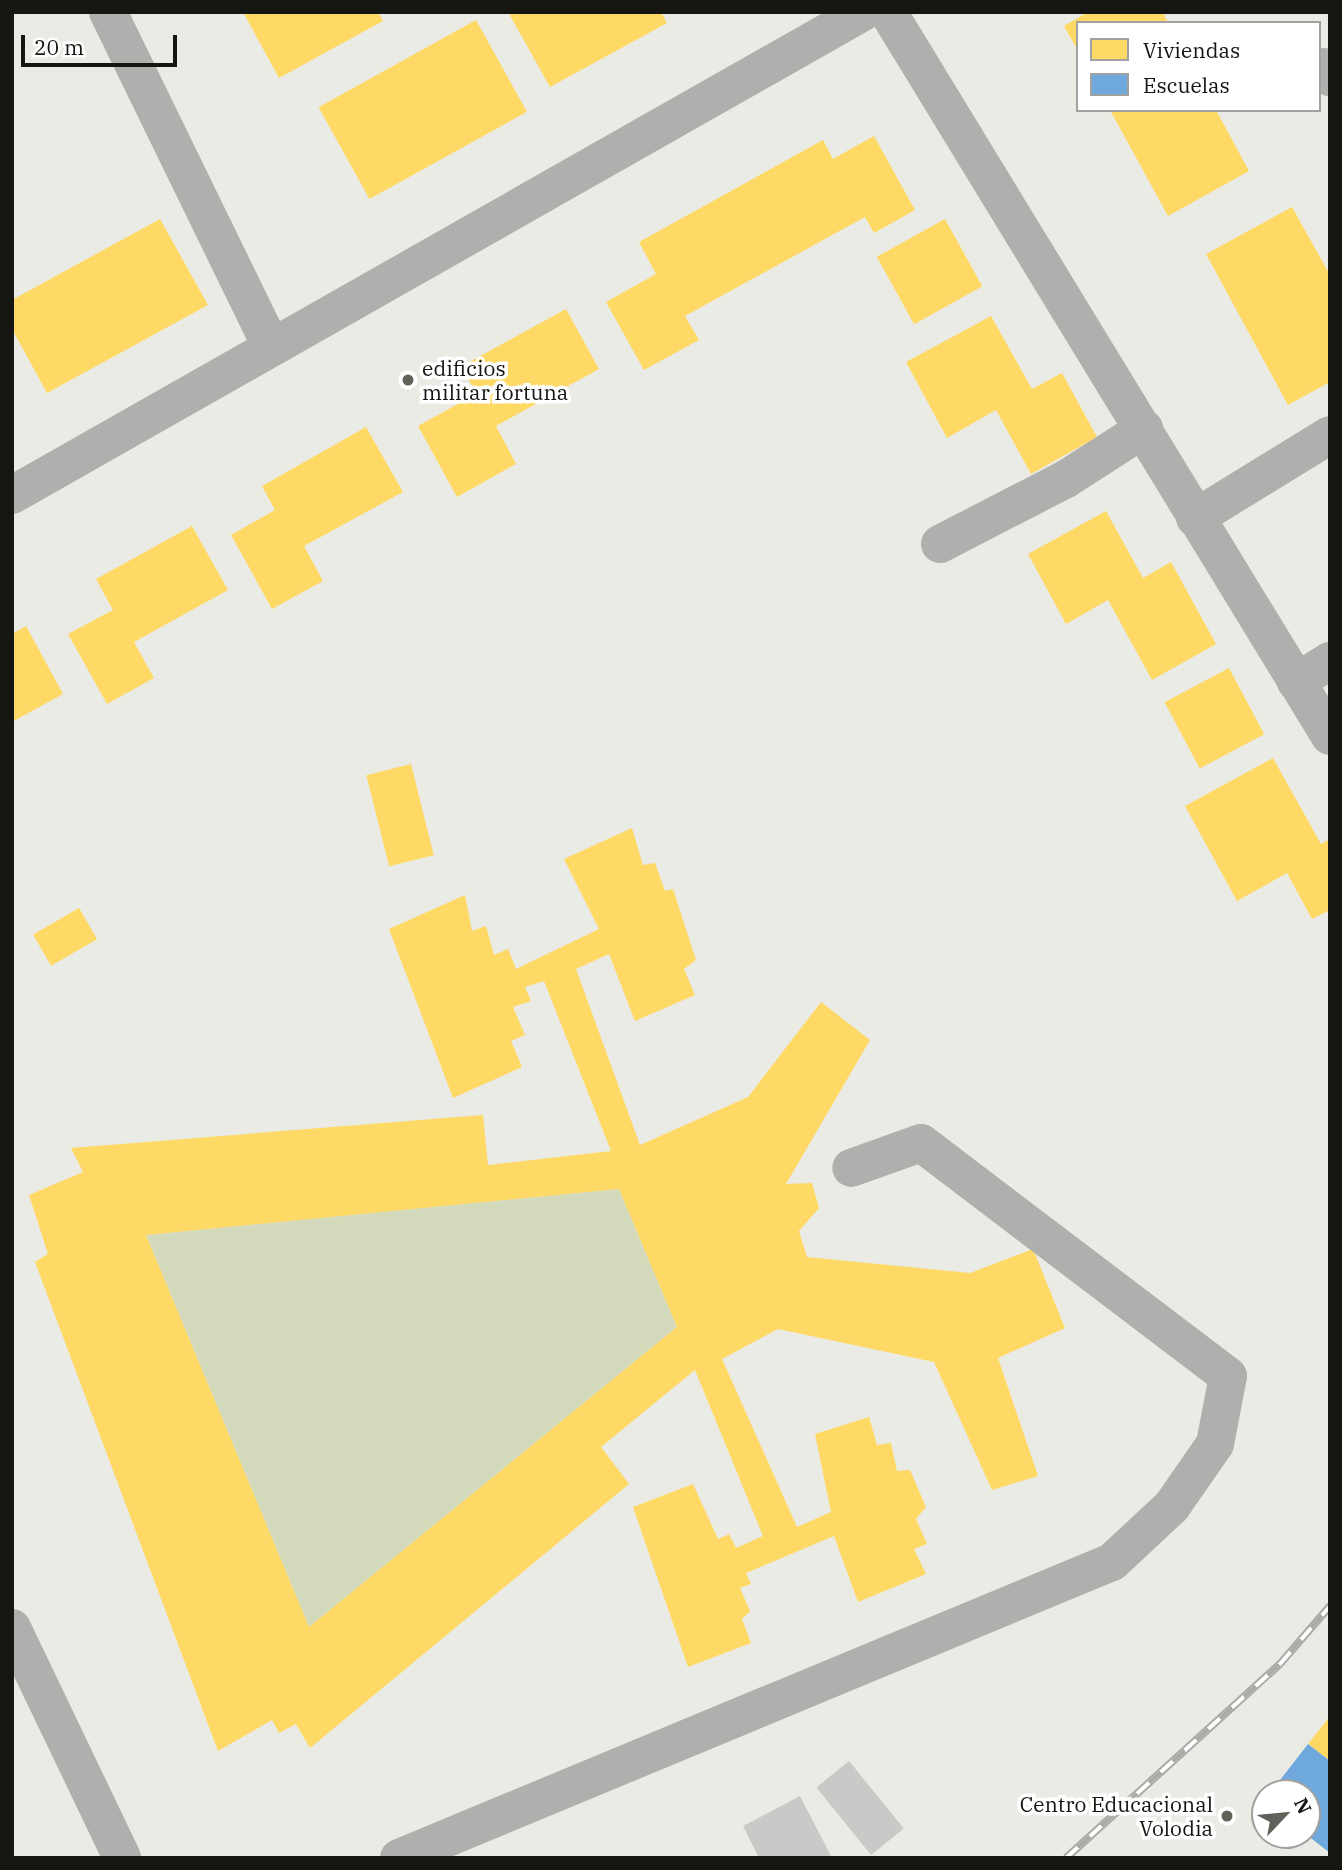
<!DOCTYPE html>
<style>
body{margin:0}
#map{position:relative;width:1342px;height:1870px;overflow:hidden;background:#eaebe4;font-family:"IBM Plex Serif",serif}
div>[style]{position:absolute}
[style*='--x']{left:calc(var(--x)*1px);top:calc(var(--y)*1px);width:calc(var(--w)*1px);rotate:calc(var(--a)*1deg)}
.green>*{inset:0;background:#d3d9bb}
.homes>*{inset:0;background:#ffd966;transform-origin:0 0}
.schools>*{inset:0;background:#6fa8dc}
.building>*{inset:0;background:#cbc9c7;transform-origin:0 0}
.minor>*{height:38px;margin:-19px;padding:0 19px;transform-origin:19px;border-radius:19px;background:#afb0ad}
.rail>*{height:8px;margin-top:-4px;transform-origin:0;background:repeating-linear-gradient(90deg,#fff 0 16px,#aaaba7 0 32px);box-sizing:border-box;border-block:2px solid #aaaba7}
.dots>*{width:19px;height:19px;translate:-50% -50%;box-sizing:border-box;border:4px solid #fff;border-radius:50%}
span{translate:-50% -50%;white-space:nowrap;text-align:center;line-height:1.15;-webkit-text-stroke:7px #fff;paint-order:stroke}
.poi-label{font-size:21px;color:#151611}
.left{translate:0 -50%;text-align:left}
.right{translate:-100% -50%;text-align:right}
.frame{position:absolute;inset:0;border:14px solid #151611;pointer-events:none}
.legend{position:absolute;left:1076px;top:21px;width:245px;height:91px;box-sizing:border-box;background:#fff;border:2px solid #a1a2a0;margin:0;padding:9px 12px;list-style:none;font-size:21px;color:#151611}
.legend li{display:flex;align-items:center;gap:14px;height:35px}
.legend b{width:35px;border:2px solid #a1a2a0}
.north{position:absolute;left:1251px;top:1779px;width:70px;height:70px;box-sizing:border-box;background:#fff;border:2px solid #a1a2a0;border-radius:50%;rotate:64deg;font-size:19px;font-weight:700;line-height:28px;text-align:center;color:#151611}
.north::after{content:'';display:block;margin:auto;width:24px;height:32px;background:#60615b;clip-path:polygon(50% 0,100% 100%,50% 72%,0 100%)}
.scale{position:absolute;left:21px;top:35px;width:156px;height:32px;box-sizing:border-box;border:4px solid #151611;border-top:0;padding-left:9px;font-size:21px;line-height:24px;white-space:nowrap;color:#151611;-webkit-text-stroke:5px #fff;paint-order:stroke}
</style>
<div id="map">
<div class="green">
<div style="clip-path:polygon(619px 1189px,677px 1327px,309px 1627px,146px 1235px)"></div>
</div>
<div class="homes">
<div style="clip-path:polygon(243px 12px,378px 12px,383px 21px,279px 78px)"></div>
<div style="clip-path:polygon(508px 12px,661px 12px,667px 23px,550px 87px)"></div>
<div style="clip-path:polygon(1088px 12px,1169px 12px,1164px 15px,1168px 23px,1078px 23px,1078px 51px,1064px 26px)"></div>
<div style="left:476px;top:20px;width:105px;height:180px;rotate:61deg"></div>
<div style="clip-path:polygon(1110px 110px,1216px 110px,1249px 171px,1168px 216px)"></div>
<div style="clip-path:polygon(874px 136px,915px 210px,874px 233px,865px 217px,685px 316px,699px 340px,644px 370px,606px 302px,656px 274px,639px 242px,823px 140px,833px 159px)"></div>
<div style="clip-path:polygon(1292px 207px,1330px 275px,1330px 382px,1288px 405px,1206px 254px)"></div>
<div style="clip-path:polygon(160px 219px,208px 305px,47px 393px,12px 329px,12px 300px)"></div>
<div style="left:945px;top:219px;width:77px;height:78px;rotate:61deg"></div>
<div style="clip-path:polygon(566px 309px,599px 369px,496px 426px,516px 464px,457px 497px,418px 426px,476px 394px,462px 366px)"></div>
<div style="clip-path:polygon(991px 316px,1032px 389px,1062px 373px,1097px 437px,1031px 474px,996px 410px,947px 438px,906px 362px)"></div>
<div style="clip-path:polygon(366px 427px,403px 492px,304px 546px,323px 581px,272px 609px,231px 535px,275px 510px,262px 486px)"></div>
<div style="clip-path:polygon(1106px 511px,1143px 578px,1171px 562px,1216px 644px,1152px 680px,1108px 600px,1066px 624px,1028px 554px)"></div>
<div style="clip-path:polygon(192px 526px,228px 590px,134px 642px,154px 678px,107px 704px,68px 634px,113px 610px,96px 579px)"></div>
<div style="clip-path:polygon(26px 626px,63px 694px,12px 722px,12px 634px)"></div>
<div style="left:1229px;top:668px;width:75px;height:73px;rotate:62deg"></div>
<div style="clip-path:polygon(1273px 758px,1321px 844px,1330px 839px,1330px 910px,1312px 919px,1287px 873px,1237px 901px,1185px 806px)"></div>
<div style="left:411px;top:764px;width:94px;height:46px;rotate:76deg"></div>
<div style="clip-path:polygon(evenodd,632px 828px,643px 865px,655px 863px,665px 891px,673px 889px,696px 960px,684px 969px,695px 995px,635px 1021px,609px 954px,576px 969px,640px 1145px,748px 1097px,821px 1002px,870px 1040px,786px 1184px,812px 1183px,819px 1208px,799px 1231px,807px 1257px,970px 1273px,1033px 1249px,1065px 1328px,998px 1358px,1038px 1476px,992px 1490px,934px 1362px,778px 1329px,722px 1359px,797px 1527px,831px 1512px,815px 1434px,869px 1417px,877px 1445px,891px 1443px,897px 1471px,910px 1470px,926px 1507px,916px 1519px,927px 1544px,914px 1549px,926px 1574px,858px 1602px,834px 1536px,746px 1573px,751px 1584px,740px 1588px,750px 1611px,742px 1619px,751px 1643px,688px 1667px,633px 1507px,693px 1484px,718px 1539px,729px 1534px,736px 1548px,763px 1536px,695px 1370px,601px 1447px,629px 1484px,310px 1748px,296px 1724px,279px 1733px,272px 1720px,218px 1751px,35px 1262px,48px 1254px,29px 1195px,83px 1172px,71px 1148px,483px 1115px,488px 1165px,611px 1151px,544px 981px,525px 987px,531px 1001px,513px 1007px,525px 1035px,511px 1041px,522px 1067px,453px 1098px,389px 929px,465px 895px,472px 931px,486px 926px,494px 955px,508px 949px,516px 969px,599px 929px,564px 859px,632px 828px,619px 1189px,677px 1327px,309px 1627px,146px 1235px,619px 1189px)"></div>
<div style="left:79px;top:908px;width:36px;height:53px;rotate:60deg"></div>
<div style="clip-path:polygon(1330px 1716px,1330px 1761px,1308px 1744px)"></div>
</div>
<div class="schools">
<div style="clip-path:polygon(1308px 1744px,1330px 1761px,1330px 1853px,1307px 1835px,1307px 1793px,1270px 1793px)"></div>
</div>
<div class="building">
<div style="left:849px;top:1761px;width:87px;height:42px;rotate:51deg"></div>
<div style="clip-path:polygon(800px 1796px,832px 1858px,759px 1858px,743px 1826px)"></div>
</div>
<div class="minor">
<div style="--x:108;--y:12;--w:369;--a:64"></div>
<div style="--x:888;--y:12;--w:848;--a:58.6"></div>
<div style="--x:1324;--y:67;--w:12;--a:59"></div>
<div style="--x:12;--y:495;--w:979;--a:-29.58"></div>
<div style="--x:1195;--y:518;--w:158;--a:-31.6"></div>
<div style="--x:940;--y:544;--w:142;--a:-27.3"></div>
<div style="--x:1066;--y:479;--w:93;--a:-32.7"></div>
<div style="--x:1296;--y:682;--w:40;--a:-32"></div>
<div style="--x:12;--y:1628;--w:255;--a:64.4"></div>
<div style="--x:399;--y:1858;--w:772;--a:-22.55"></div>
<div style="--x:1112;--y:1562;--w:82;--a:-43"></div>
<div style="--x:1172;--y:1506;--w:75;--a:-55.3"></div>
<div style="--x:1215;--y:1444;--w:69;--a:-79.2"></div>
<div style="--x:1228;--y:1376;--w:385;--a:-142.8"></div>
<div style="--x:921;--y:1143;--w:74;--a:160.3"></div>
</div>
<div class="rail">
<div style="--x:1066;--y:1858;--w:289;--a:-42.2"></div>
<div style="--x:1280;--y:1664;--w:77;--a:-49.2"></div>
</div>
<div class="dots">
<div style="left:408px;top:380px;background:#60615b"></div>
<div style="left:1227px;top:1816px;background:#60615b"></div>
</div>
<div class="poi-label">
<span class="left" style="left:422px;top:380px">edificios<br>militar fortuna</span>
<span class="right" style="left:1213px;top:1816px">Centro Educacional<br>Volodia</span>
</div>
<div class="frame"></div>
<ul class="legend">
<li><b style="height:19px;background:#ffd966"></b>Viviendas</li>
<li><b style="height:19px;background:#6fa8dc"></b>Escuelas</li>
</ul>
<div class="north">N</div>
<div class="scale">20 m</div>
</div>
